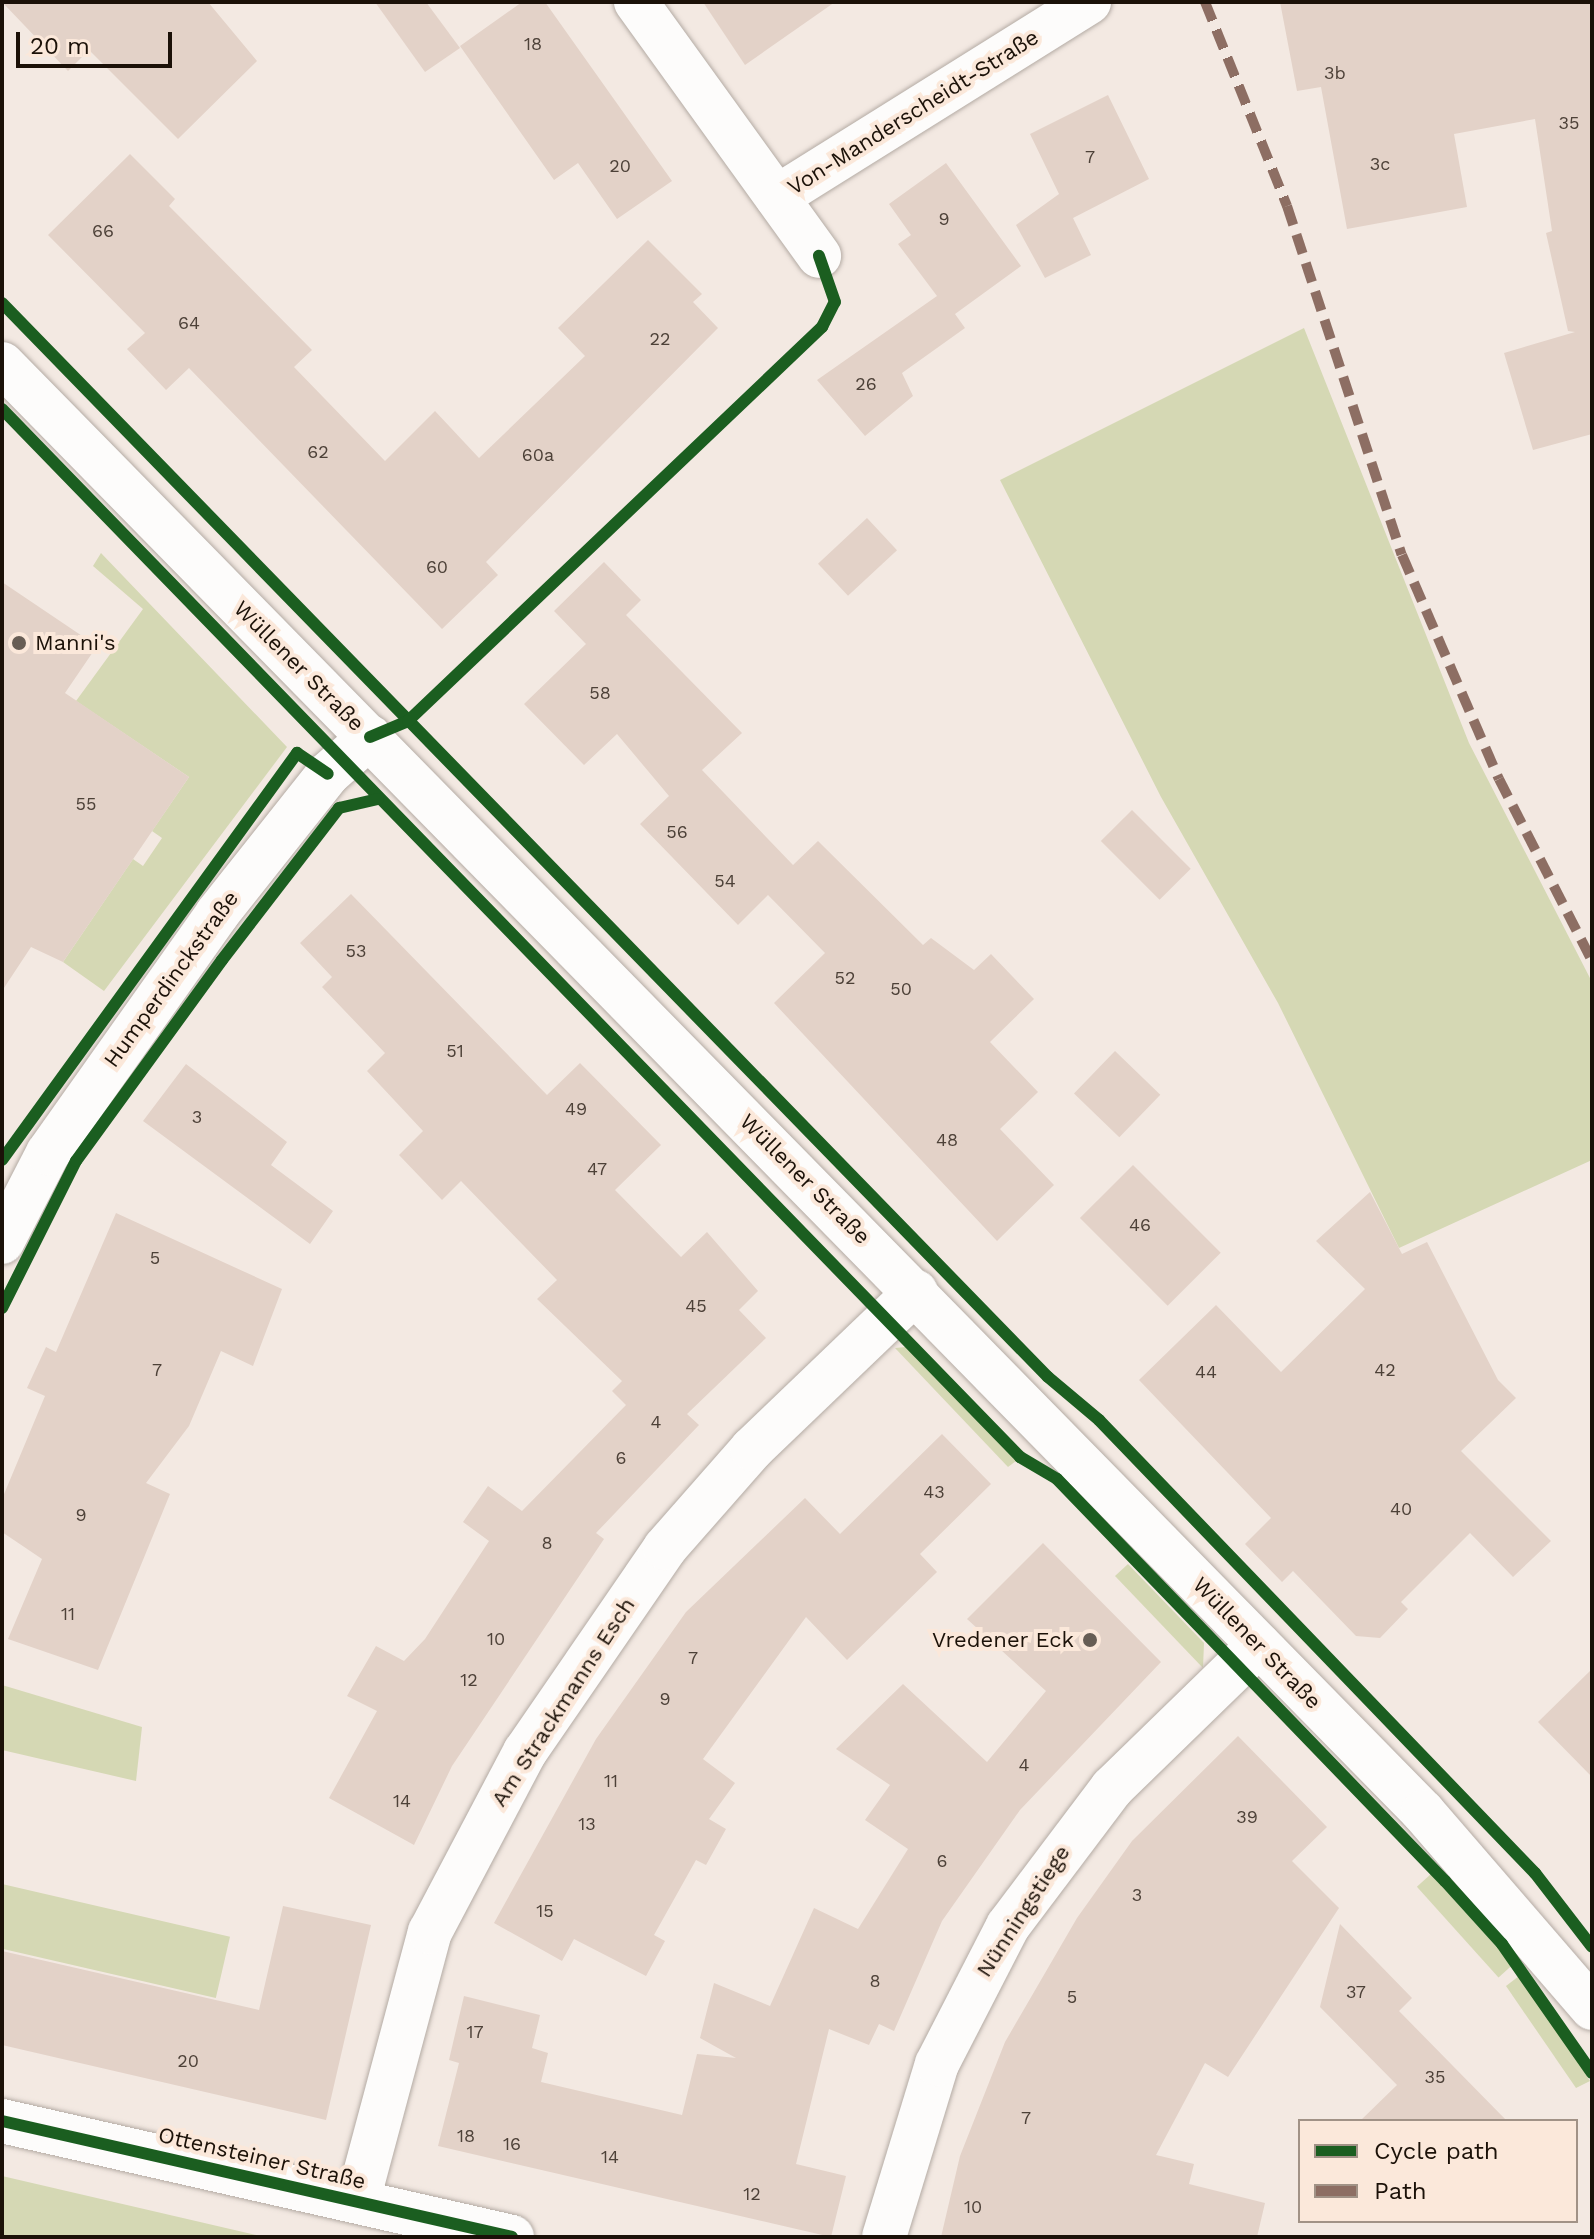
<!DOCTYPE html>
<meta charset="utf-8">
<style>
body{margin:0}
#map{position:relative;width:1594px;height:2239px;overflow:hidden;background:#f3e9e2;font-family:"Work Sans",sans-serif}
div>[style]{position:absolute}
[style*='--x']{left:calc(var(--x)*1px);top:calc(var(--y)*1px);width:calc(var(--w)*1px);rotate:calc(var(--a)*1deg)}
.green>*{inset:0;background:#d5d8b4;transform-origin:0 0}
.building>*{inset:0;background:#e3d2c8;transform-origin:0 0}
.roads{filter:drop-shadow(0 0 2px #b4aba4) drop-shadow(0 0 2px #b4aba4)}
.minor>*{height:44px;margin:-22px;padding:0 22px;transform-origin:22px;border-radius:22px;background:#fdfcfb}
.tertiary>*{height:44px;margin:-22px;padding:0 22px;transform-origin:22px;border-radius:22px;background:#fdfcfb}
.quiet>*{height:10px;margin-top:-5px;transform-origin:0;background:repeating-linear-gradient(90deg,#8d6e63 0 20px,transparent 0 30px)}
.cycleway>*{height:12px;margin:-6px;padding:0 6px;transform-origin:6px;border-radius:6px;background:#1b5e20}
.dots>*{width:22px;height:22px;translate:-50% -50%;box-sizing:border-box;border:4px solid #fbe8da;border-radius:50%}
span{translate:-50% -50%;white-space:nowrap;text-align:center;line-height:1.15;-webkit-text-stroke:8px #fbe8da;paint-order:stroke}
.number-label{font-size:18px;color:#4d4138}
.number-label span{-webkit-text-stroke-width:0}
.street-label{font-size:22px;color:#1b1108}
.poi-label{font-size:22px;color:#1b1108}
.left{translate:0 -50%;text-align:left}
.right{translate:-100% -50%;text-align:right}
.frame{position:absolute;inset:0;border:4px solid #1b1108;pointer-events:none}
.legend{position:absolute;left:1298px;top:2119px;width:280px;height:104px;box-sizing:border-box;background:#fbe8da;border:2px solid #a19286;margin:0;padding:10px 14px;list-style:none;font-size:24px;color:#1b1108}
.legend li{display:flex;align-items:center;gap:16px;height:40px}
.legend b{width:40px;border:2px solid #a19286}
.scale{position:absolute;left:16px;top:32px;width:156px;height:36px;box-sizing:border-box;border:4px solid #1b1108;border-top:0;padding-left:10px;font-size:24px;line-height:28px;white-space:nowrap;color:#1b1108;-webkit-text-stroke:6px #fbe8da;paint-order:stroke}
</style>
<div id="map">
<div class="green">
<div style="clip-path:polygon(1304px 328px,1469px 743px,1592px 982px,1592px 1160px,1399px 1248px,1278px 1003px,1161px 797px,1000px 480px)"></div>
<div style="clip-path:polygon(101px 553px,287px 747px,104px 991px,63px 962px,133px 859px,143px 866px,162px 838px,152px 831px,189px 777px,76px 701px,143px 609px,93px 566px)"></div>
<div style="clip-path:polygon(906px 1347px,1016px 1461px,1008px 1467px,895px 1348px)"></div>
<div style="clip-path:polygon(1128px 1564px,1204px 1643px,1203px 1668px,1115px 1576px)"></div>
<div style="clip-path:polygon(2px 1685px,142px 1727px,136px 1781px,2px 1750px)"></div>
<div style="left:1431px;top:1874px;width:122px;height:19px;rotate:48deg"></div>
<div style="left:2px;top:1884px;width:234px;height:63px;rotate:13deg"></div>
<div style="clip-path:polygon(1519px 1976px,1558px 2031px,1590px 2081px,1576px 2088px,1506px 1986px)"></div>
<div style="clip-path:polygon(2px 2176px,265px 2237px,2px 2237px)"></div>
</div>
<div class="building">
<div style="clip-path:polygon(2px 2px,208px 2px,257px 61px,178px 139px,89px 50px,68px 71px)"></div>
<div style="clip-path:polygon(375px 2px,426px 2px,460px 48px,425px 72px)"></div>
<div style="clip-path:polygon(522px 2px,545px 2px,672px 181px,617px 219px,578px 163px,554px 180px,460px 46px)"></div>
<div style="clip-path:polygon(703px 2px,835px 2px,745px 65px)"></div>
<div style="clip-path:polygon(1280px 2px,1592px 2px,1592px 434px,1533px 450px,1504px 353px,1575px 332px,1568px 331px,1546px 233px,1552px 231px,1535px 119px,1454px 134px,1467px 207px,1347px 229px,1321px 87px,1297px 91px)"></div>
<div style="clip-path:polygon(1108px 95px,1149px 179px,1073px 218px,1091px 255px,1045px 278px,1016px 225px,1059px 194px,1030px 134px)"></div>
<div style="clip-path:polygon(130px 154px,175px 199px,169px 206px,312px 350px,294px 367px,385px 461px,435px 411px,479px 458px,585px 356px,558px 328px,648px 240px,702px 294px,693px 302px,718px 328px,486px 562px,498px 575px,442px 629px,189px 368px,166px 390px,127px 349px,145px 333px,48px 235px)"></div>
<div style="clip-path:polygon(946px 163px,1021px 266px,955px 314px,965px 328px,902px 373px,913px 396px,865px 436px,817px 380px,937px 296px,898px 244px,911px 235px,889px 204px)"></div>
<div style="left:867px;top:518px;width:44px;height:67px;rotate:47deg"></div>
<div style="clip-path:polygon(604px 562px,641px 600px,626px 615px,742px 733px,702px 770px,793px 865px,818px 841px,923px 945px,931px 938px,974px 970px,991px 954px,1034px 999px,990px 1042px,1038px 1092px,1000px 1129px,1054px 1185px,997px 1241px,774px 1003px,825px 953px,768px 895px,738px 925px,640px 824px,669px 796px,617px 734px,584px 765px,524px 704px,586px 644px,554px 611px)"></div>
<div style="clip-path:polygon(2px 582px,97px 646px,65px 693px,189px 777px,63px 962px,31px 947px,2px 991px)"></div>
<div style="left:1132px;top:810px;width:83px;height:44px;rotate:45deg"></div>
<div style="clip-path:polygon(351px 894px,547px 1095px,580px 1063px,661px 1145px,615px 1190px,681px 1257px,707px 1232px,758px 1291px,739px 1310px,766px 1338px,687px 1414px,699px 1425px,596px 1533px,604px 1539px,452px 1766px,414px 1845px,329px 1798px,377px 1711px,347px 1696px,376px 1646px,404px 1661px,425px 1639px,489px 1541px,463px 1522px,488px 1486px,522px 1511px,626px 1405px,612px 1391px,622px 1381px,537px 1299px,557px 1280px,461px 1181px,442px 1200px,399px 1155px,423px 1131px,367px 1071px,385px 1053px,322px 987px,332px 977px,300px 943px)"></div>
<div style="left:1115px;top:1051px;width:63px;height:59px;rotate:44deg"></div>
<div style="clip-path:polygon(186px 1064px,287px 1142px,271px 1165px,333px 1211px,310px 1244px,143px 1121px)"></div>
<div style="left:1133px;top:1165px;width:124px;height:75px;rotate:45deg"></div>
<div style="clip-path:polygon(1370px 1192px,1402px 1254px,1427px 1242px,1498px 1380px,1516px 1398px,1461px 1451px,1551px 1541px,1513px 1577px,1470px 1533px,1401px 1602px,1408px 1609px,1380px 1638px,1356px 1636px,1293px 1571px,1282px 1582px,1245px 1544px,1271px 1518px,1139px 1380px,1216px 1305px,1281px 1372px,1365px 1289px,1316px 1241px)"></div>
<div style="clip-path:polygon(116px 1213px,282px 1289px,253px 1366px,221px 1351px,189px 1426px,146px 1483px,170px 1494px,98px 1670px,8px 1639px,42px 1559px,2px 1532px,2px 1499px,45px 1396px,27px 1388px,46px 1347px,56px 1352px)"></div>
<div style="clip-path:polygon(942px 1434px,991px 1484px,920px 1554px,937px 1572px,847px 1660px,806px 1617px,703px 1759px,735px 1783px,709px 1819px,726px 1829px,706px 1865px,696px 1860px,654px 1935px,665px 1941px,646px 1976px,574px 1939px,562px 1961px,494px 1923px,596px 1739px,686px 1612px,805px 1498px,840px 1534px)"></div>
<div style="clip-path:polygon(1043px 1543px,1161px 1662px,1020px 1810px,942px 1921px,894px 2031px,879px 2024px,869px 2045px,829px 2029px,796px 2164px,846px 2176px,831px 2237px,438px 2146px,459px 2063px,449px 2060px,464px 1996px,540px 2015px,532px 2048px,548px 2053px,541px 2082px,682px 2115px,697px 2054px,736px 2058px,700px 2038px,714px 1983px,770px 2006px,814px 1908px,858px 1929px,908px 1849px,865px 1820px,890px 1785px,836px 1749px,903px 1684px,987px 1762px,1046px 1691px,967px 1619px)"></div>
<div style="clip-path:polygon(1592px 1669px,1592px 1777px,1538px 1722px)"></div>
<div style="clip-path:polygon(1238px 1736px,1327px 1827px,1292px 1861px,1339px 1908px,1228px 2077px,1205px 2063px,1156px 2155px,1194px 2164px,1189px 2184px,1265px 2203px,1257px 2237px,941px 2237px,960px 2156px,1005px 2042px,1077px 1918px,1132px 1841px)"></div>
<div style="clip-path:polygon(283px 1906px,371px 1925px,326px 2120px,2px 2045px,2px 1951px,259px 2010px)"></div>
<div style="clip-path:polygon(1340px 1924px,1412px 1998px,1399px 2011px,1507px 2121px,1360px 2121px,1397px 2085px,1320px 2007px)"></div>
</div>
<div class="roads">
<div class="minor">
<div style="--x:636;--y:2;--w:313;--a:54.2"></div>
<div style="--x:777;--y:197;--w:368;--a:-32"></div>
<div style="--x:2;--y:1242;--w:100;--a:-62.7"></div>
<div style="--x:48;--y:1153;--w:293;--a:-54.7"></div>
<div style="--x:217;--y:914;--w:179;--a:-51.6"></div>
<div style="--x:328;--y:774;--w:56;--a:-41.4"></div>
<div style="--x:358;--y:2200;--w:278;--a:-75"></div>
<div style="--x:430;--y:1932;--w:204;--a:-62.2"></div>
<div style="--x:525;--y:1752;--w:247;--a:-55.5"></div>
<div style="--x:665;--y:1548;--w:132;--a:-48.7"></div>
<div style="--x:752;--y:1449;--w:227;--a:-43.8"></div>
<div style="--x:884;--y:2237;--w:181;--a:-73"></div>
<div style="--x:937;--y:2064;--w:155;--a:-62.8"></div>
<div style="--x:1008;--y:1926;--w:173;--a:-53"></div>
<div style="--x:1112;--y:1788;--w:205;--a:-44.2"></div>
</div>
<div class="tertiary">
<div style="--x:2;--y:364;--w:2029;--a:45.54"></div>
<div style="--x:1423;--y:1812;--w:259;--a:49.2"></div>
<div style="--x:2;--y:2121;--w:523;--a:12.81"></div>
</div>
</div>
<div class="quiet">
<div style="--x:1205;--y:2;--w:220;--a:68.1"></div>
<div style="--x:1287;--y:206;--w:367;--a:71.8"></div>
<div style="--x:1402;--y:555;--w:244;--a:66.6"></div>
<div style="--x:1499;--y:779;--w:204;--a:62.9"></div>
</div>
<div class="cycleway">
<div style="--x:2;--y:303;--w:1499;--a:45.76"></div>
<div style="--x:1048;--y:1377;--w:67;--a:40.1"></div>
<div style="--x:1099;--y:1420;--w:629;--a:46.1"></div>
<div style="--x:1535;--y:1873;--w:93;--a:52.4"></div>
<div style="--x:2;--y:409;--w:1461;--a:45.83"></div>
<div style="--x:1020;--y:1457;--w:43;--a:30.7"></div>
<div style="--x:1057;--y:1479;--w:559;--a:46.02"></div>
<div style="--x:1445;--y:1881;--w:85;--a:47.9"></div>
<div style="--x:1502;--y:1944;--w:157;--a:55.1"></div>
<div style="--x:370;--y:737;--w:41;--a:-22.8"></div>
<div style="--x:408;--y:721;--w:572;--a:-43.58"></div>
<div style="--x:822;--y:327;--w:28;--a:-63"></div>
<div style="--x:835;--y:302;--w:49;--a:-109.2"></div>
<div style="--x:2;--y:1160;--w:503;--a:-54.06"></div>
<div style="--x:297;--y:753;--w:37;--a:34"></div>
<div style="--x:2;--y:1308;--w:165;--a:-63.3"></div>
<div style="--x:76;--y:1161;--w:248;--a:-54"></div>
<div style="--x:222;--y:960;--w:192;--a:-52.4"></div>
<div style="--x:339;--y:808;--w:40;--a:-13"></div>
<div style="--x:2;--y:2121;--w:523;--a:12.81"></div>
</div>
<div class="dots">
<div style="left:19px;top:643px;background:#675d54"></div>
<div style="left:1090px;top:1640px;background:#675d54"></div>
</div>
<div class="number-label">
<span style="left:533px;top:44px">18</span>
<span style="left:1335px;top:73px">3b</span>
<span style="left:1569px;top:123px">35</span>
<span style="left:1090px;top:157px">7</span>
<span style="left:1380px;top:164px">3c</span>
<span style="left:620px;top:166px">20</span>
<span style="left:944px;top:219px">9</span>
<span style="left:103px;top:231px">66</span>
<span style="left:189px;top:323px">64</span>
<span style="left:660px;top:339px">22</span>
<span style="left:866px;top:384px">26</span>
<span style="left:318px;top:452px">62</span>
<span style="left:538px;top:455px">60a</span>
<span style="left:437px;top:567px">60</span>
<span style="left:600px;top:693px">58</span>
<span style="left:86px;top:804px">55</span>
<span style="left:677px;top:832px">56</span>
<span style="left:725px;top:881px">54</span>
<span style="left:356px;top:951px">53</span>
<span style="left:845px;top:978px">52</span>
<span style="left:901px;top:989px">50</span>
<span style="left:455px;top:1051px">51</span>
<span style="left:576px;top:1109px">49</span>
<span style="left:197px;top:1117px">3</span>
<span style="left:947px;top:1140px">48</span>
<span style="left:597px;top:1169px">47</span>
<span style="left:1140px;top:1225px">46</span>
<span style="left:155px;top:1258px">5</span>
<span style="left:696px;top:1306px">45</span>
<span style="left:157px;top:1370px">7</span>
<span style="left:1385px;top:1370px">42</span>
<span style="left:1206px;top:1372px">44</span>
<span style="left:656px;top:1422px">4</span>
<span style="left:621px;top:1458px">6</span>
<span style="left:934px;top:1492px">43</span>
<span style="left:1401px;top:1509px">40</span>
<span style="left:81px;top:1515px">9</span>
<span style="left:547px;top:1543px">8</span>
<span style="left:68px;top:1614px">11</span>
<span style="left:496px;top:1639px">10</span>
<span style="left:693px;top:1658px">7</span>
<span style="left:469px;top:1680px">12</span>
<span style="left:665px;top:1699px">9</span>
<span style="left:1024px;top:1765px">4</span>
<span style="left:611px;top:1781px">11</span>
<span style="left:402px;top:1801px">14</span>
<span style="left:1247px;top:1817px">39</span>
<span style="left:587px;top:1824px">13</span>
<span style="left:942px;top:1861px">6</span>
<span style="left:1137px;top:1895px">3</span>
<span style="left:545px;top:1911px">15</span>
<span style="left:875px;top:1981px">8</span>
<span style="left:1356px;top:1992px">37</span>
<span style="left:1072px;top:1997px">5</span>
<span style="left:475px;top:2032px">17</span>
<span style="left:188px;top:2061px">20</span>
<span style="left:1435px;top:2077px">35</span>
<span style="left:1026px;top:2118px">7</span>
<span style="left:466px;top:2136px">18</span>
<span style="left:512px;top:2144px">16</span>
<span style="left:610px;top:2157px">14</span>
<span style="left:752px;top:2194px">12</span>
<span style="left:973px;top:2207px">10</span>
</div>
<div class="street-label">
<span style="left:913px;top:112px;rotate:-32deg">Von-Manderscheidt-Straße</span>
<span style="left:299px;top:666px;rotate:45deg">Wüllener Straße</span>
<span style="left:171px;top:979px;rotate:-54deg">Humperdinckstraße</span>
<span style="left:805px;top:1179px;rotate:45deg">Wüllener Straße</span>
<span style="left:1257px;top:1643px;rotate:46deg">Wüllener Straße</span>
<span style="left:563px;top:1702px;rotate:-57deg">Am Strackmanns Esch</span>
<span style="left:1023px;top:1911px;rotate:-57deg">Nünningstiege</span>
<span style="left:262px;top:2158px;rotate:13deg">Ottensteiner Straße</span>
</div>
<div class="poi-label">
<span class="left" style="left:35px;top:643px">Manni's</span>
<span class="right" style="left:1074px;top:1640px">Vredener Eck</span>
</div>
<div class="frame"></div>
<ul class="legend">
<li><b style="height:10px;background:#1b5e20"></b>Cycle path</li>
<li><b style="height:10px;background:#8d6e63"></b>Path</li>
</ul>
<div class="scale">20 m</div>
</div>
